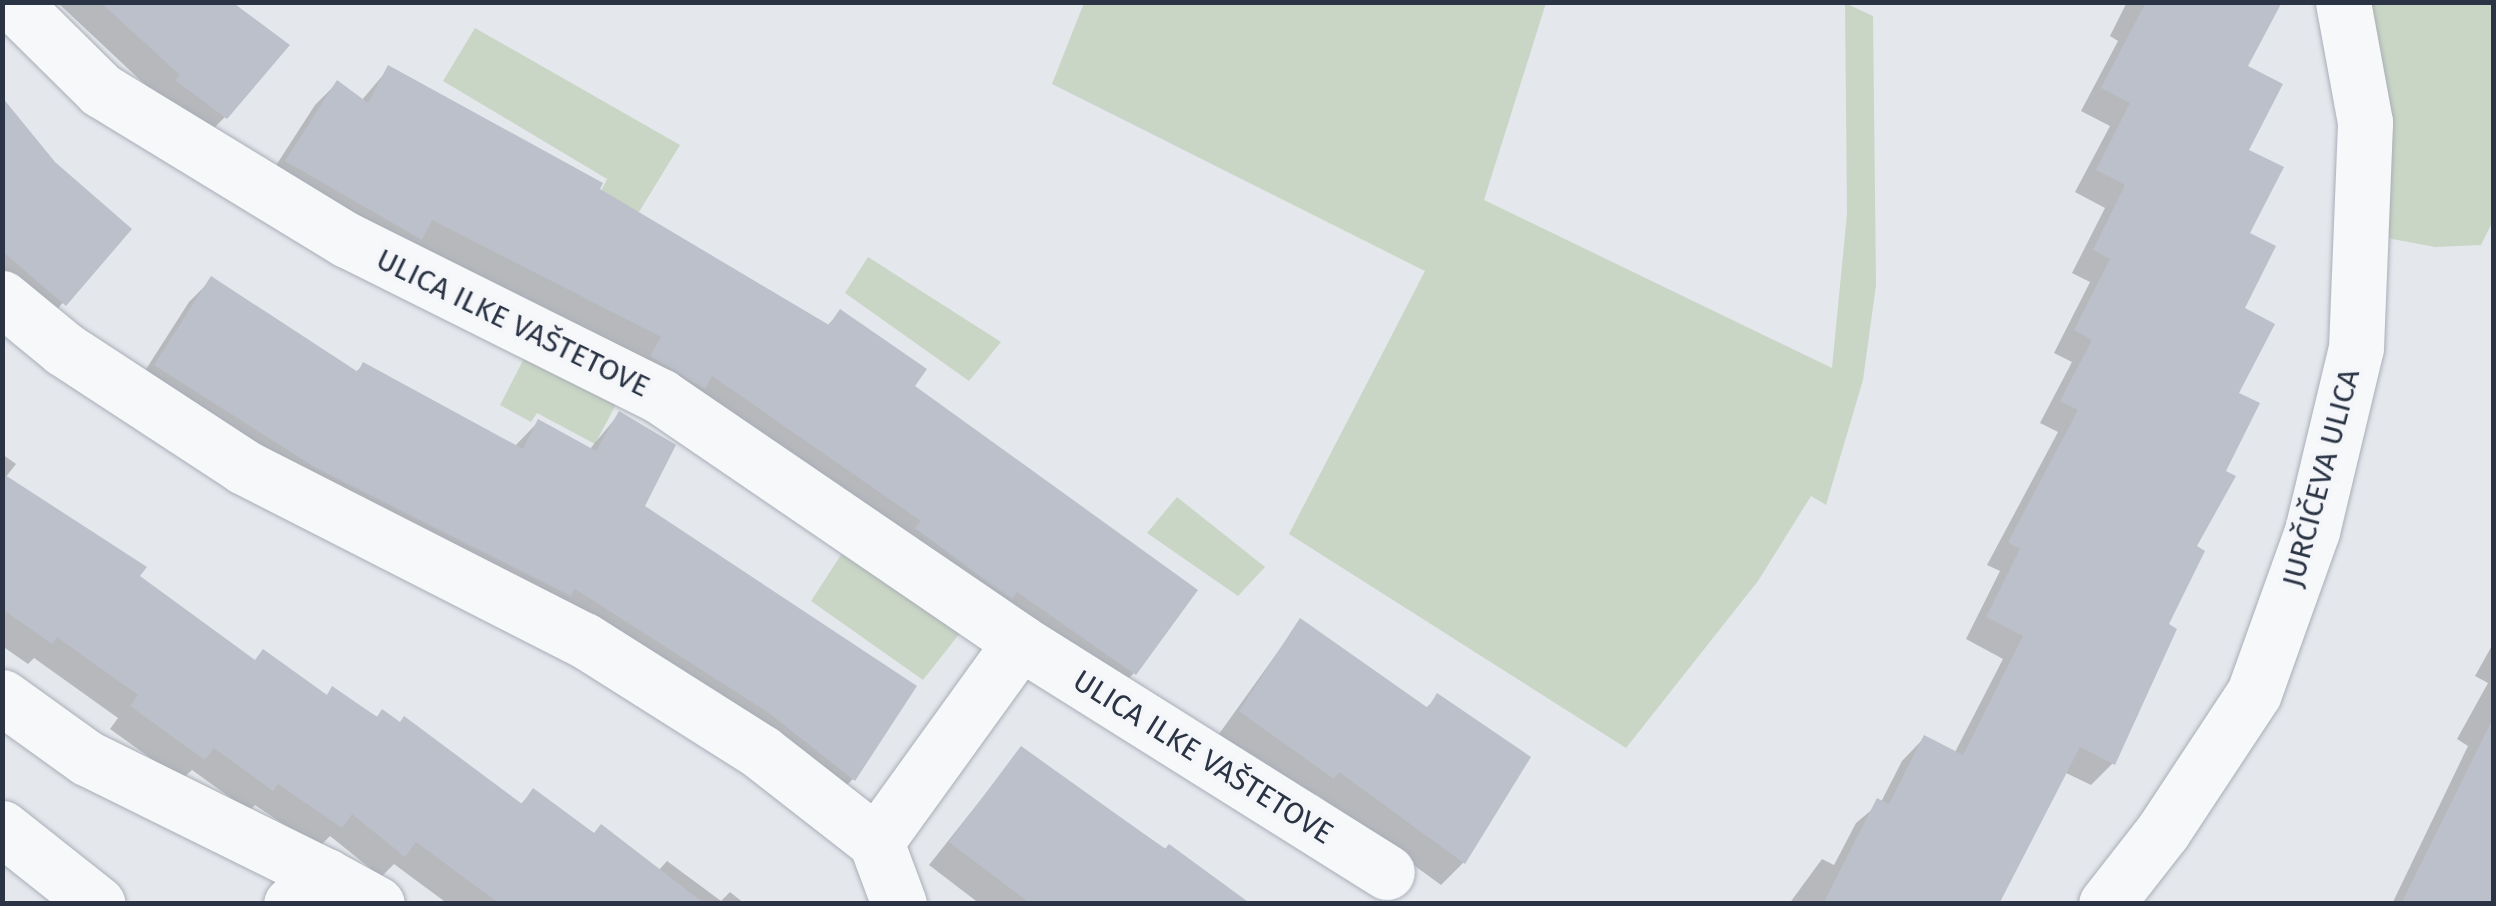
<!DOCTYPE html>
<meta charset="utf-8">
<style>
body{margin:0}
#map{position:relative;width:2496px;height:906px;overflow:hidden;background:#e4e7ec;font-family:"Fira Sans",sans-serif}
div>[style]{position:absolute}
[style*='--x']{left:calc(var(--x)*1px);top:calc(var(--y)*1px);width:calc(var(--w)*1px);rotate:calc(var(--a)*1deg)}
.green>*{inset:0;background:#c9d6c5}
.shadow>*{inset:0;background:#0003}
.building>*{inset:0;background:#bbc0ca}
.roads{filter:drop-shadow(0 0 2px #a9aeb7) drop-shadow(0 0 2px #a9aeb7)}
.minor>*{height:55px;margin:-27.5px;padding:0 27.5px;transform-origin:27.5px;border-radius:27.5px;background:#f7f8fa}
span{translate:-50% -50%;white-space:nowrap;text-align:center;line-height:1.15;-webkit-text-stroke:8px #f4f6f9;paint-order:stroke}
.street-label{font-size:30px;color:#2b3445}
.frame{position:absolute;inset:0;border:5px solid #2b3445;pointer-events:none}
</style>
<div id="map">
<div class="green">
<div style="clip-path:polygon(1084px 3px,1546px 3px,1484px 200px,1832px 368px,1847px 214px,1845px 3px,1873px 16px,1876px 285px,1863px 380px,1826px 505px,1811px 496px,1758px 581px,1626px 748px,1289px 534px,1425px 271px,1052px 84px)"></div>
<div style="clip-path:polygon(2358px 3px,2493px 3px,2494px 219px,2481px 245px,2435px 247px,2376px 236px)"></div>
<div style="clip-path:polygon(475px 28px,680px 145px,623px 238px,589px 216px,607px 179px,443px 81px)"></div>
<div style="clip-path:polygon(868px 257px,1001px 342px,969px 381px,845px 293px)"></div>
<div style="clip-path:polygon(531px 345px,622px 393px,595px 444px,537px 413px,531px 422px,500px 405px)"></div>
<div style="clip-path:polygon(1177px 497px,1265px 567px,1238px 596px,1147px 533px)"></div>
<div style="clip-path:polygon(852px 538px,964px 628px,923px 680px,811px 601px)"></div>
</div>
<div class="shadow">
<div style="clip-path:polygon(57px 2px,228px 2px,225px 117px,203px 139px)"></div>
<div style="clip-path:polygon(2127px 2px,2275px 2px,2245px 67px,2247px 234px,2236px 394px,2222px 472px,2165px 625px,2113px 763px,2091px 785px,2064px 772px,1995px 904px,1789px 904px,1822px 859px,1834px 865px,1856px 823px,1881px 802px,1902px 761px,1924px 738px,1954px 754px,2003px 659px,1966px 639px,2000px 571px,1987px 565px,2058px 432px,2040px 423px,2072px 362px,2054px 353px,2090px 282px,2072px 273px,2105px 208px,2075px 192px,2110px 126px,2081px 111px,2118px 41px,2110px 36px)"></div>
<div style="clip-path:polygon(389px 68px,826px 327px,840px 312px,912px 386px,1134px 673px,1112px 695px,264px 184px,315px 105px,337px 83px,361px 101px)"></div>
<div style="clip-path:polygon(2px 101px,53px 164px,129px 229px,42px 326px,2px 292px)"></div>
<div style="clip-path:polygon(211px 280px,355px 373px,363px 365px,514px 447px,538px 422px,589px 450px,619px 414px,642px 506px,853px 779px,831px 801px,134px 388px,189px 302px)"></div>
<div style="clip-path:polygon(2px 454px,16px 464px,5px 478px,254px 662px,325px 697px,332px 689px,520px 805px,533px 791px,593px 835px,658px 871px,667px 861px,721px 901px,730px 892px,745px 904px,448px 904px,394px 864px,381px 877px,330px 836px,318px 848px,255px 805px,249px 811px,192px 770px,181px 780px,110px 729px,118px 718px,34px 658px,28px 664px,2px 646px)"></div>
<div style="clip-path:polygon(1300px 621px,1425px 709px,1438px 696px,1528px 757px,1463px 863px,1441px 885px,1316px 794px,1310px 799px,1219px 734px)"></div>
<div style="clip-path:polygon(2494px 642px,2494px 904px,2392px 904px,2468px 746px,2457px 739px,2488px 683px,2475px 676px)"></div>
<div style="clip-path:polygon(1021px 749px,1245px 904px,980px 904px,929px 865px)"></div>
</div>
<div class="building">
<div style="clip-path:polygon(100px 2px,232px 2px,290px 45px,227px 119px,175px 80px,180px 75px)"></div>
<div style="clip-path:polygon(2146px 2px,2282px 2px,2248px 66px,2283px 84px,2249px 150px,2284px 167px,2250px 233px,2276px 246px,2245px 308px,2275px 324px,2239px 393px,2260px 403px,2226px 471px,2236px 476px,2197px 546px,2205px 551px,2169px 624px,2177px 629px,2115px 765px,2080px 747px,1999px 904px,1823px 904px,1877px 798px,1889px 804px,1924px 735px,1963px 755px,2023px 636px,1986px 617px,2020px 549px,2008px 542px,2078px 410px,2060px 401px,2092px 340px,2074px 330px,2110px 259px,2093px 250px,2125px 185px,2096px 170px,2130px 103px,2101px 88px)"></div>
<div style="clip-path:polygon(388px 65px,603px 183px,600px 189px,829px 325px,840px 309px,927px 369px,915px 386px,1198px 590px,1136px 675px,1017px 592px,1012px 599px,997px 589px,915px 528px,921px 521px,712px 376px,705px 389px,650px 356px,661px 337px,432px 220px,422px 240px,285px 161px,337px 80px,368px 103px)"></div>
<div style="clip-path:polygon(2px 97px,55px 162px,132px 229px,66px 306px,2px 251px)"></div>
<div style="clip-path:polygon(211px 276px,358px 372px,363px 362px,523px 449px,538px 419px,596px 451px,619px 411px,676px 445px,645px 506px,917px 686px,855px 781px,769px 713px,575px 589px,571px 596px,316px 468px,154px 365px)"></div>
<div style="clip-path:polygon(2px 473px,147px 567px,140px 576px,255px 660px,263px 649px,327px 695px,332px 686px,377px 717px,382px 709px,400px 722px,404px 716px,522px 804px,533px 788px,594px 833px,601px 824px,705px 904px,500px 904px,416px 842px,405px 857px,352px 814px,342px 828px,278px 784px,273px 791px,214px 748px,205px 760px,130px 706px,138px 695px,57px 637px,52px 644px,2px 609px)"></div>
<div style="clip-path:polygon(1300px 618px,1428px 708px,1437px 693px,1531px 757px,1465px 864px,1339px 772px,1334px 779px,1239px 711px)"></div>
<div style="clip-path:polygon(2494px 716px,2494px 904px,2401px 904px)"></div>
<div style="clip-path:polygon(1021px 746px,1165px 849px,1169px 844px,1251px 904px,1031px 904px,949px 842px)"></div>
</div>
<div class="roads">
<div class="minor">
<div style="--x:12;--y:2;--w:125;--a:44.7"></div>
<div style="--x:101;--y:90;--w:288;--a:31.4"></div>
<div style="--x:347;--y:240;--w:350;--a:26.5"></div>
<div style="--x:660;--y:396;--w:436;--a:34.3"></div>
<div style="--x:1020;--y:642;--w:433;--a:32.1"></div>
<div style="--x:2;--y:298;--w:80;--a:39.4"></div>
<div style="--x:64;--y:349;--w:215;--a:33.2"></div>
<div style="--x:244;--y:467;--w:381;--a:27"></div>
<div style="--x:584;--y:640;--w:209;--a:32.3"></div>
<div style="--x:761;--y:752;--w:146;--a:38"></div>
<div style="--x:876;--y:842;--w:66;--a:69.6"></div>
<div style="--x:2;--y:697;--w:105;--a:35.7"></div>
<div style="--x:87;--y:758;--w:267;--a:26.3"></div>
<div style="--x:2;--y:828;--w:122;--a:38.4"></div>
<div style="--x:876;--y:842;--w:246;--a:-54.2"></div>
<div style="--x:291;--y:904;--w:45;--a:-38.7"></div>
<div style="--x:326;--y:876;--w:58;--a:28.8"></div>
<div style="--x:2106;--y:904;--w:93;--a:-52"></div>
<div style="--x:2163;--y:831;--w:165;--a:-56.6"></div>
<div style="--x:2254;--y:693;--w:172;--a:-70.3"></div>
<div style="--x:2312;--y:531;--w:188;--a:-76.5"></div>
<div style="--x:2356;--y:348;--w:226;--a:-87.7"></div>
<div style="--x:2365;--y:122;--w:122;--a:-100.4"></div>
</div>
</div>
<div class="street-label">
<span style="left:513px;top:323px;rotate:26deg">ULICA ILKE VAŠTETOVE</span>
<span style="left:2321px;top:478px;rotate:-75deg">JURČIČEVA ULICA</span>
<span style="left:1203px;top:757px;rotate:32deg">ULICA ILKE VAŠTETOVE</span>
</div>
<div class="frame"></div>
</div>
